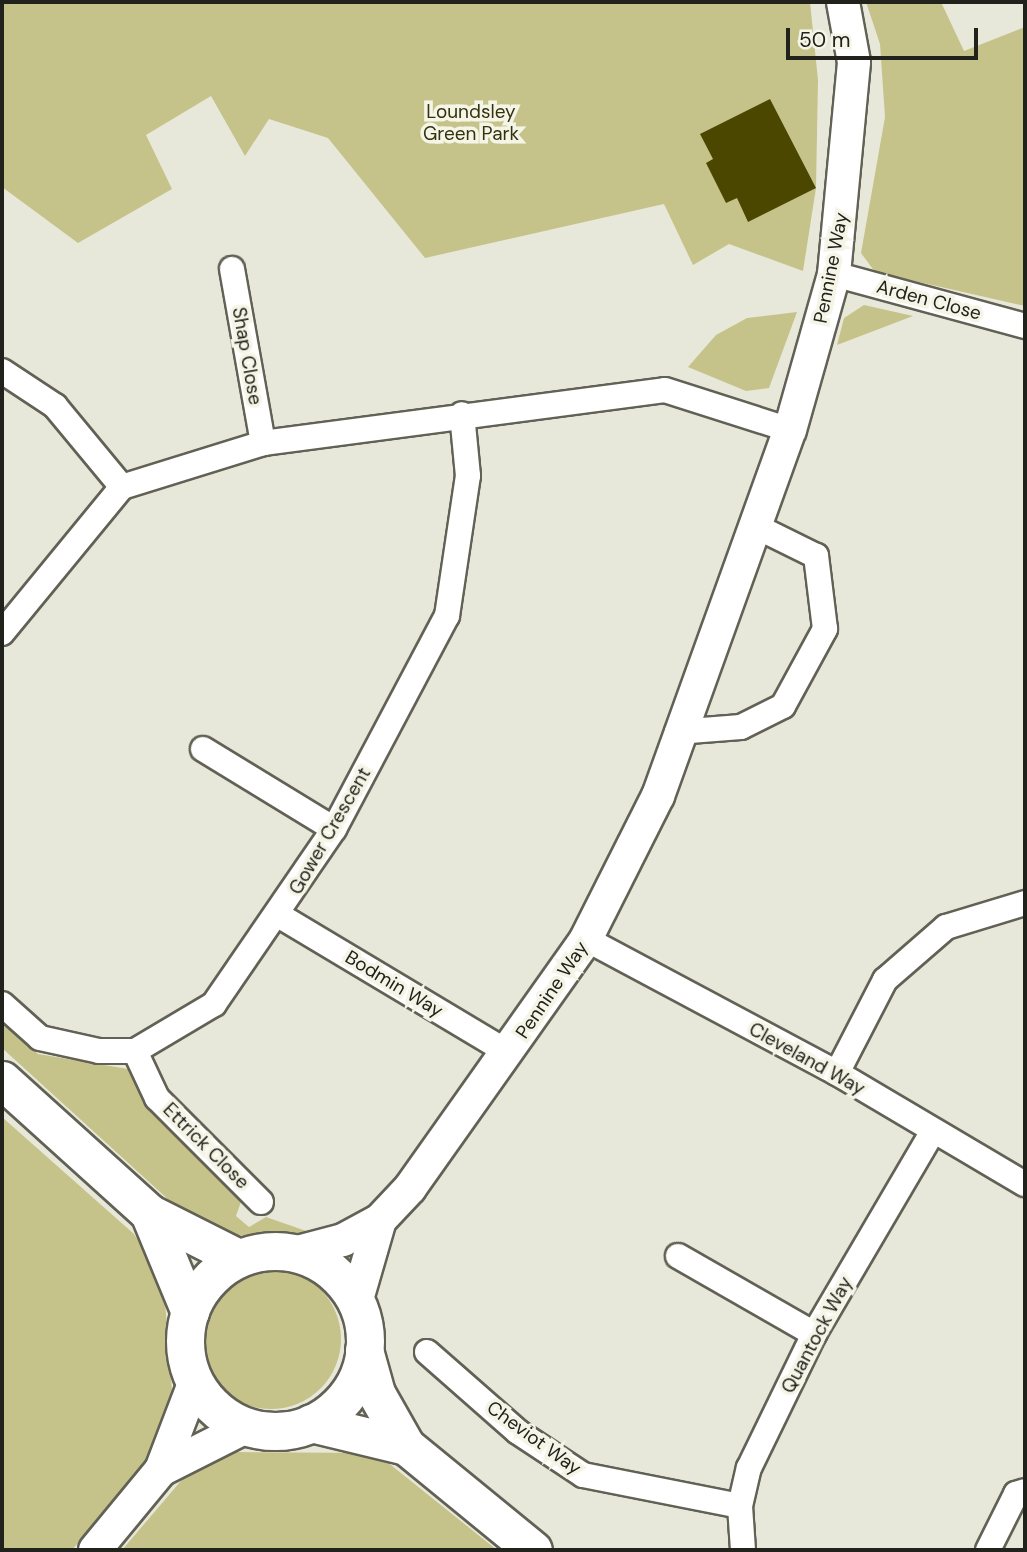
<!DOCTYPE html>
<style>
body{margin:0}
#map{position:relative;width:1027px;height:1552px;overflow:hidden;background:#e8e8da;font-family:"DM Sans",sans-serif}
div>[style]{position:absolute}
.green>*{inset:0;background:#c6c38a}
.round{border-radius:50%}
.building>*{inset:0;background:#4c4700}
.roads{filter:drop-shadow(2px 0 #626155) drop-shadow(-2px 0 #626155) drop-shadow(0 2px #626155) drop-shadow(0 -2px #626155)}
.minor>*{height:24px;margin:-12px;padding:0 12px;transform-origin:12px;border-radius:12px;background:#fff}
.tertiary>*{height:32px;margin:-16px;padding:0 16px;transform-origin:16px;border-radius:16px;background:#fff}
.secondary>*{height:37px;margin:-18.5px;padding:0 18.5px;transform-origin:18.5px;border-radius:18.5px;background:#fff}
.secondary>.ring{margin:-18.5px;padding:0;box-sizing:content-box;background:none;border:37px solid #fff;border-radius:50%}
span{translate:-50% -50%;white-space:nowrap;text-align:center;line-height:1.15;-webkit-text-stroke:7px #f5f5e7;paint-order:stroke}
.park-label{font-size:19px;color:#34310d}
.street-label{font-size:19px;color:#22221d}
.frame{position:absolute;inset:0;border:4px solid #22221d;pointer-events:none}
.scale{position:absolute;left:786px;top:28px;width:192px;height:32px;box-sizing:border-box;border:4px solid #22221d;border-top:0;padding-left:9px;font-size:21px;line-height:24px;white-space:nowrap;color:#22221d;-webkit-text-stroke:5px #f5f5e7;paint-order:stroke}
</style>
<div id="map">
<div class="green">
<i style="clip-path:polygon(2px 2px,810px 2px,818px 80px,816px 188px,803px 271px,729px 244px,693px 265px,664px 204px,425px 258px,328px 138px,269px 119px,245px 156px,211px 96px,146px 135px,172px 189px,78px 243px,2px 187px)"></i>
<i style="clip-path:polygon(866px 2px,941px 2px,964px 51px,1025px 27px,1025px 306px,875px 272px,861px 253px,885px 117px,880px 44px)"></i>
<i style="clip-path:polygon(864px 305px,913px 316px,837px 345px,844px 318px)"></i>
<i style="clip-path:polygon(797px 312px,769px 388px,746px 391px,688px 367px,716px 335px,747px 318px)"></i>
<i style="clip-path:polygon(2px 1024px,38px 1054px,128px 1069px,156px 1111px,243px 1196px,236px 1216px,249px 1227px,266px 1217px,312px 1233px,229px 1236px,182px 1212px,2px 1048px)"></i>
<i style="clip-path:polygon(2px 1117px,134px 1234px,154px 1266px,165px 1302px,173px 1404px,151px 1459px,72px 1550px,2px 1550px)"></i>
<i class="round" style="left:201px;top:1269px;width:140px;height:140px"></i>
<i style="clip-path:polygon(235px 1452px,376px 1453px,497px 1550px,122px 1550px,197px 1462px)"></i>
</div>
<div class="building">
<i style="clip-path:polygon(770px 99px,816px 188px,748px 222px,737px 198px,726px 203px,706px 163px,713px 159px,700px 134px)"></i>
</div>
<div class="roads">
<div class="minor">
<i style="left:232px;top:269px;width:177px;rotate:79.9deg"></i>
<i style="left:834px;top:274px;width:198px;rotate:15.2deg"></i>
<i style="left:2px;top:371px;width:64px;rotate:33.4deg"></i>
<i style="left:55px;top:406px;width:105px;rotate:50.4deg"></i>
<i style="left:2px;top:633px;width:189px;rotate:-50.6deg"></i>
<i style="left:122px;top:487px;width:148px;rotate:-17.3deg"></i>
<i style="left:263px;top:443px;width:405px;rotate:-7.5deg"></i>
<i style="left:665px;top:390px;width:131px;rotate:17.7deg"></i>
<i style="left:677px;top:732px;width:64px;rotate:-4.5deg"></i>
<i style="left:741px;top:727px;width:47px;rotate:-26.6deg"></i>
<i style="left:783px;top:706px;width:88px;rotate:-61.4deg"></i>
<i style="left:825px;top:629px;width:74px;rotate:-97deg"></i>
<i style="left:816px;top:556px;width:70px;rotate:-153.8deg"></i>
<i style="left:203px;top:749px;width:153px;rotate:31.4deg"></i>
<i style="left:280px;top:916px;width:267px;rotate:30.9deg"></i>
<i style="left:586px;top:939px;width:285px;rotate:28.1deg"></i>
<i style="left:837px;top:1073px;width:218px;rotate:30.6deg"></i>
<i style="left:2px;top:1004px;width:51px;rotate:41.8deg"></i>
<i style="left:40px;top:1038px;width:60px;rotate:12.4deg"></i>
<i style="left:99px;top:1051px;width:36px"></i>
<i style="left:135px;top:1051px;width:92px;rotate:-30.7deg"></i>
<i style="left:214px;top:1004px;width:212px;rotate:-55.6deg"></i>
<i style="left:334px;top:829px;width:241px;rotate:-62.1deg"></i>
<i style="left:447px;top:616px;width:142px;rotate:-81.5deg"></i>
<i style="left:468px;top:476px;width:62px;rotate:-95.5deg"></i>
<i style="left:135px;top:1051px;width:52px;rotate:64.9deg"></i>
<i style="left:157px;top:1098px;width:147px;rotate:45deg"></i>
<i style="left:837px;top:1073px;width:105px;rotate:-62.7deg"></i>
<i style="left:885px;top:980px;width:81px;rotate:-41deg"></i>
<i style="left:946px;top:927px;width:83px;rotate:-16.9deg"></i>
<i style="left:678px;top:1256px;width:157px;rotate:29.8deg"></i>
<i style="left:427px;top:1352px;width:121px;rotate:41.3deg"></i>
<i style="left:518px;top:1432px;width:78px;rotate:33.5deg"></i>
<i style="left:583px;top:1475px;width:160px;rotate:11.2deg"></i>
<i style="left:743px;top:1550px;width:44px;rotate:-93.9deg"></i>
<i style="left:740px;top:1506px;width:39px;rotate:-77deg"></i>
<i style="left:749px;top:1468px;width:149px;rotate:-64.1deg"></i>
<i style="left:814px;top:1334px;width:233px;rotate:-59.6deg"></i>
<i style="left:988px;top:1550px;width:63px;rotate:-63.4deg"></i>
<i style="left:1016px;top:1494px;width:9px;rotate:-18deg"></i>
</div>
<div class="tertiary">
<i style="left:294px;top:1253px;width:51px;rotate:-14.9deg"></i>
<i style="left:343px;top:1240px;width:42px;rotate:-28.4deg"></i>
<i style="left:380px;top:1220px;width:44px;rotate:-46.8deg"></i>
<i style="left:410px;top:1188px;width:305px;rotate:-54.7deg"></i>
<i style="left:586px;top:939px;width:160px;rotate:-63.3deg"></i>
<i style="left:658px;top:796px;width:389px;rotate:-70.2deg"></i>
<i style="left:790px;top:430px;width:162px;rotate:-74.2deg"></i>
<i style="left:834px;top:274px;width:213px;rotate:-84.6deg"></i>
<i style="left:854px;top:62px;width:61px;rotate:-100.4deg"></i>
<i style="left:356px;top:1303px;width:86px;rotate:-73.9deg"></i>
<i style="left:161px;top:1470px;width:97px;rotate:-26.8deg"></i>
<i style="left:95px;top:1550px;width:104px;rotate:-50.5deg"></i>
<i style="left:161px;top:1470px;width:95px;rotate:-69.1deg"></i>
</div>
<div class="secondary">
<i style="left:2px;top:1080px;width:198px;rotate:42.1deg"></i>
<i style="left:149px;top:1213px;width:100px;rotate:26.8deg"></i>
<i style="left:149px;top:1213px;width:107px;rotate:67.5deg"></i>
<i class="ring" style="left:185px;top:1251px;width:143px;height:143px"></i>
<i style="left:364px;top:1350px;width:45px;rotate:74.4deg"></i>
<i style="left:376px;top:1393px;width:61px;rotate:60.5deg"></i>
<i style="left:406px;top:1446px;width:164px;rotate:39.3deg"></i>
<i style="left:311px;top:1423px;width:98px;rotate:13.6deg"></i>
</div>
</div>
<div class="park-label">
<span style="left:471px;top:123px">Loundsley<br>Green Park</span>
</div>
<div class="street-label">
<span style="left:831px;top:268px;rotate:-79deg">Pennine Way</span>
<span style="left:929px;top:300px;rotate:15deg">Arden Close</span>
<span style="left:247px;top:356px;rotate:80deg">Shap Close</span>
<span style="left:330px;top:831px;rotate:-60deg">Gower Crescent</span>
<span style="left:394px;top:984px;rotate:31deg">Bodmin Way</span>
<span style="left:552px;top:990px;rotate:-56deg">Pennine Way</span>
<span style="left:807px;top:1059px;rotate:29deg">Cleveland Way</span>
<span style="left:206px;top:1146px;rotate:45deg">Ettrick Close</span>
<span style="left:817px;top:1335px;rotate:-62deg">Quantock Way</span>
<span style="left:534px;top:1438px;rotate:36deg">Cheviot Way</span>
</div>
<div class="frame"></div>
<div class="scale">50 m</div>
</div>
